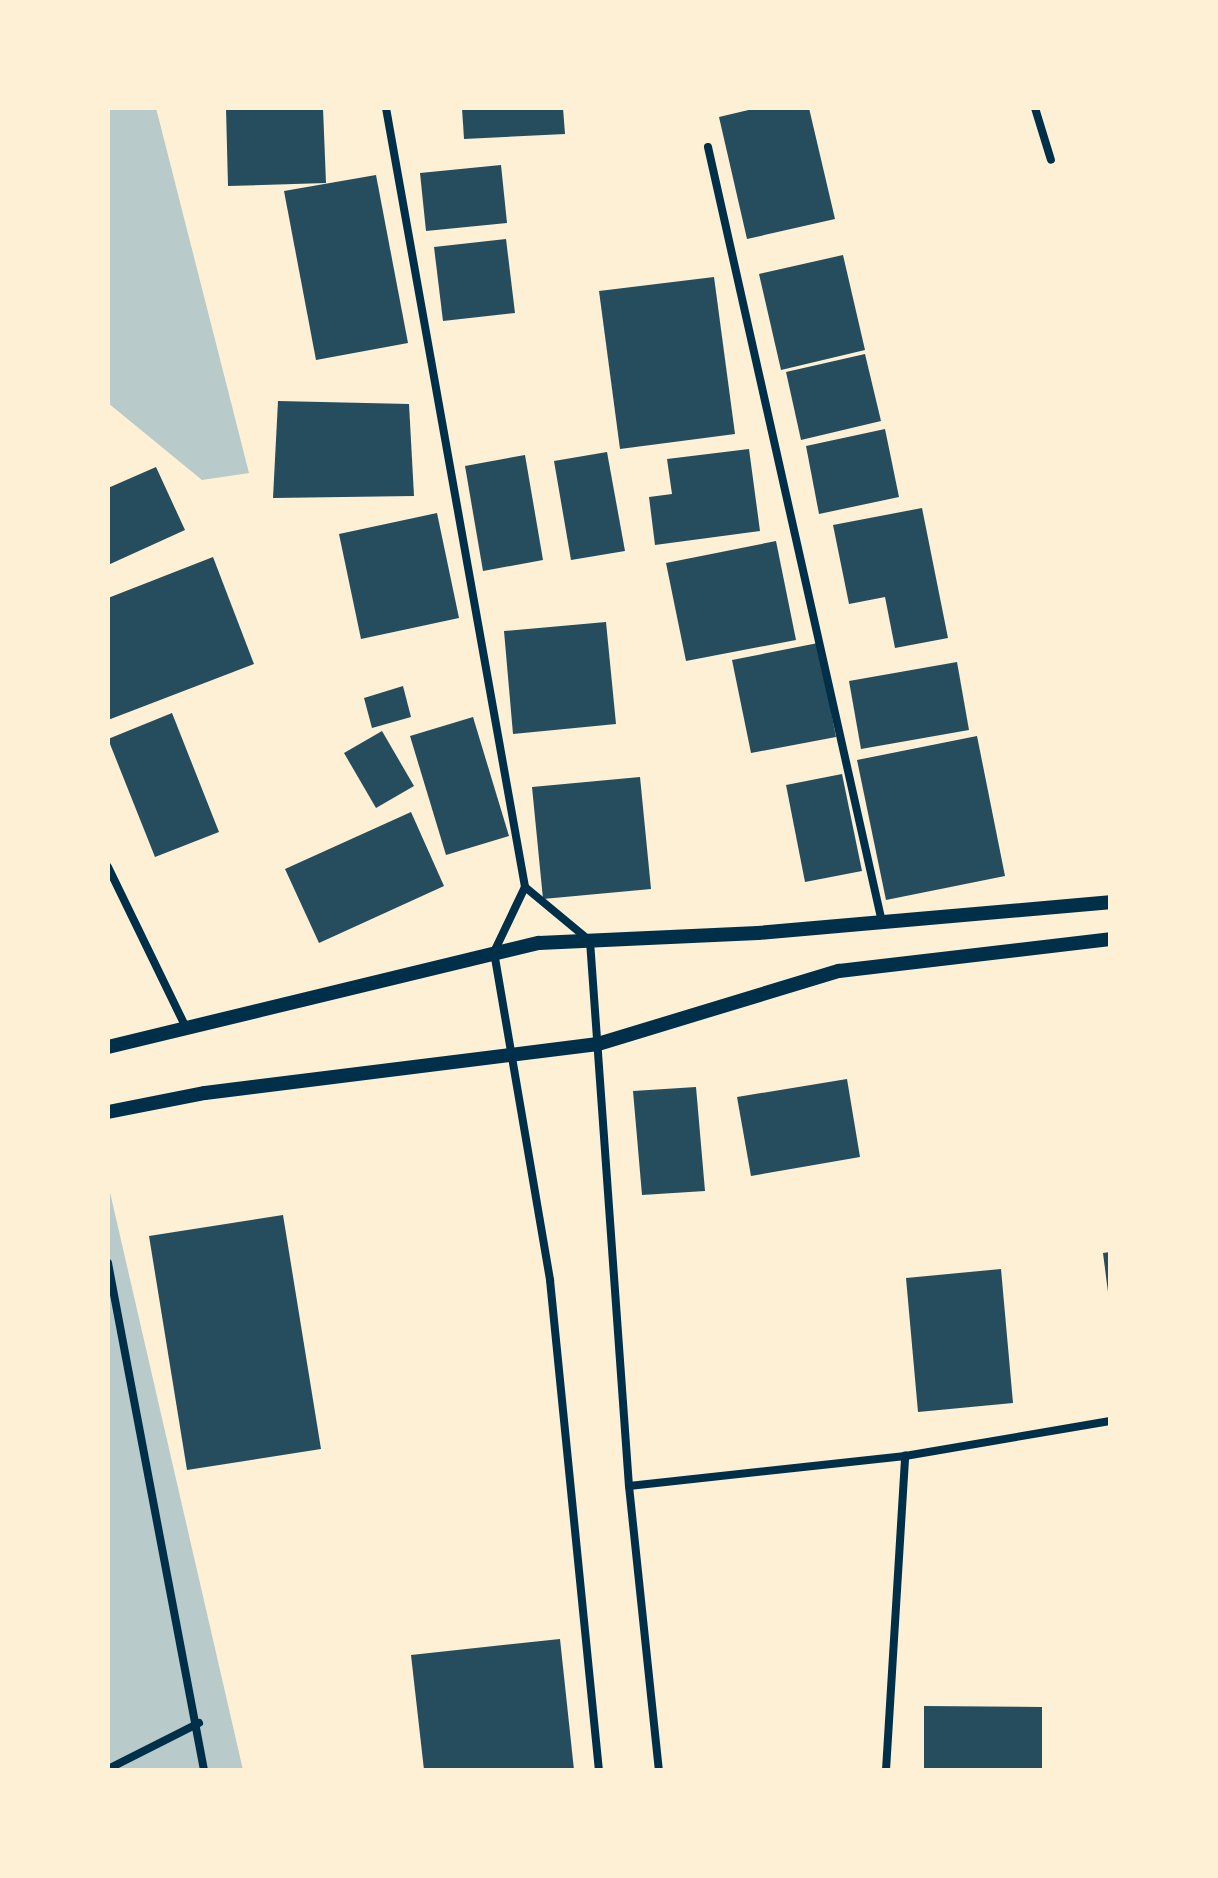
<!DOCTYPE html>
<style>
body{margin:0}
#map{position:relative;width:1218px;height:1878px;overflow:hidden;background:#fdf0d5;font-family:Cabin,sans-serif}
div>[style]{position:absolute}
.green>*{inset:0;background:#b9caca}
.building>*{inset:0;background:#264d5e}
.minor>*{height:8px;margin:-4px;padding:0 4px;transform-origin:4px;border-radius:4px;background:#003049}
.tertiary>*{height:14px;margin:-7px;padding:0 7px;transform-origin:7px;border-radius:7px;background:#003049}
span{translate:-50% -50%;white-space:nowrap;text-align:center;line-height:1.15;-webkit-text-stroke:8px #fdf0d5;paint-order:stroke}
.frame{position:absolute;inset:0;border:110px solid #fdf0d5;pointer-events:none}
</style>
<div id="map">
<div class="green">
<i style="clip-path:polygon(108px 108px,156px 108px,249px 473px,202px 480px,108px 403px)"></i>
<i style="clip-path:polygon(108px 1188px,109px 1188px,243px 1770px,108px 1770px)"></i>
</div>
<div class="building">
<i style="clip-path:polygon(226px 108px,323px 108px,326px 183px,228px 186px)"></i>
<i style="clip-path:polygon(462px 108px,563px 108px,565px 134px,464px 139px)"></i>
<i style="clip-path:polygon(757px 108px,809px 108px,835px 219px,747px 239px,719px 117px)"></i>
<i style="clip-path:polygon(501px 165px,507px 223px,426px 231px,420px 173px)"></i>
<i style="clip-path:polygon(376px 175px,408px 343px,316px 360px,284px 191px)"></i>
<i style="clip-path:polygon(506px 239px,515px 313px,443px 321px,434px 247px)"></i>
<i style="clip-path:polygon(843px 255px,865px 350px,781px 370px,759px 274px)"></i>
<i style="clip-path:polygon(714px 277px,735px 434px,620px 449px,599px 291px)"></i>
<i style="clip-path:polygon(865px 354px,881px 421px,801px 440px,786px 372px)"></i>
<i style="clip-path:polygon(278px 401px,409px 404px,414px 496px,273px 498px)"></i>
<i style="clip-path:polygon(885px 429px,899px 497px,819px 514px,806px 446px)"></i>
<i style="clip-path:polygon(749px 449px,760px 531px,655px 545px,649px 497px,672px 494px,667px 459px)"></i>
<i style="clip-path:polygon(607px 452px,625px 551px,571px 560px,554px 461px)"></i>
<i style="clip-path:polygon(525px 455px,543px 560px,483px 571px,465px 466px)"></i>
<i style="clip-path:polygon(156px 467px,185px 530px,108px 565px,108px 488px)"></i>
<i style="clip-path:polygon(922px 508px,948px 638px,895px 648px,885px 597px,849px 604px,833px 525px)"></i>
<i style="clip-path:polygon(437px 513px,459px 618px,361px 639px,339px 534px)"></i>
<i style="clip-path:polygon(776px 541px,796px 640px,686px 661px,666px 563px)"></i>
<i style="clip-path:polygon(213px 557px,254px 664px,108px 720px,108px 598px)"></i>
<i style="clip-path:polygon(606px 622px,616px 724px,513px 734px,504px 631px)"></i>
<i style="clip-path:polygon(818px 643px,836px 737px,751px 753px,732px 660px)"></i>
<i style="clip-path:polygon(957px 662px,969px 730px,861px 749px,849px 681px)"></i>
<i style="clip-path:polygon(403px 686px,411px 717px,372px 728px,364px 698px)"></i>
<i style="clip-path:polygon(172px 713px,219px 832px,155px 857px,108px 739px)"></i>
<i style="clip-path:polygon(473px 717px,509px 836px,446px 855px,410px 736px)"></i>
<i style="clip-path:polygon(382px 731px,414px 786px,376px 808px,344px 753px)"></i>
<i style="clip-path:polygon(977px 736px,1005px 876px,886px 900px,857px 760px)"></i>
<i style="clip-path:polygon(842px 774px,862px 871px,805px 882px,786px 785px)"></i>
<i style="clip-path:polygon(640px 777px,651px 889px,543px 899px,532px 787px)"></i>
<i style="clip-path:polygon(411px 812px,444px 886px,319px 943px,285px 869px)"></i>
<i style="clip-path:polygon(847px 1079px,860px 1157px,751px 1176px,737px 1097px)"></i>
<i style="clip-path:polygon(696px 1087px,705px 1191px,642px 1195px,633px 1091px)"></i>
<i style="clip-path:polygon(283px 1215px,321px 1449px,187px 1470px,149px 1236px)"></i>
<i style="clip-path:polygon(1110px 1252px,1110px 1292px,1108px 1292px,1103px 1253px)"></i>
<i style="clip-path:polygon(1001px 1269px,1013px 1403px,918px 1412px,906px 1278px)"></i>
<i style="clip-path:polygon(560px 1639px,574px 1770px,424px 1770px,411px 1655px)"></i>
<i style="clip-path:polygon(924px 1706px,1042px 1707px,1042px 1770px,924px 1770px)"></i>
</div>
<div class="minor">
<i style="left:386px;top:108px;width:791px;rotate:79.88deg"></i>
<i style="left:1035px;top:108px;width:54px;rotate:72.9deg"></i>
<i style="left:708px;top:147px;width:794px;rotate:77.35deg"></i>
<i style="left:108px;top:867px;width:181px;rotate:64.1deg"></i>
<i style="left:525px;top:887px;width:85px;rotate:39.7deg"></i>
<i style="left:590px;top:941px;width:546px;rotate:85.91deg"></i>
<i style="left:629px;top:1486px;width:286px;rotate:84deg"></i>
<i style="left:525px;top:887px;width:72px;rotate:115.5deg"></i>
<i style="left:494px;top:952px;width:333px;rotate:80.3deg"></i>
<i style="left:550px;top:1280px;width:492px;rotate:84.3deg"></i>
<i style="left:108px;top:1263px;width:516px;rotate:79.28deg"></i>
<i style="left:629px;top:1486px;width:278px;rotate:-6.2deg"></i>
<i style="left:905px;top:1456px;width:208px;rotate:-9.7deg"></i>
<i style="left:108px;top:1769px;width:102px;rotate:-26.8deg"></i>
<i style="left:886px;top:1770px;width:315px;rotate:-86.5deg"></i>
</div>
<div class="tertiary">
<i style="left:108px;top:1047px;width:443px;rotate:-13.6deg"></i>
<i style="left:539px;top:943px;width:219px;rotate:-2.6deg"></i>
<i style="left:758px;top:933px;width:353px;rotate:-5deg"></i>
<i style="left:108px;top:1112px;width:99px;rotate:-11.1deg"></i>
<i style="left:205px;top:1093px;width:396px;rotate:-7.1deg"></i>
<i style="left:598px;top:1044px;width:252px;rotate:-16.9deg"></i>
<i style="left:839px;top:971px;width:273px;rotate:-6.7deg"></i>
</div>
<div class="frame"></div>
</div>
